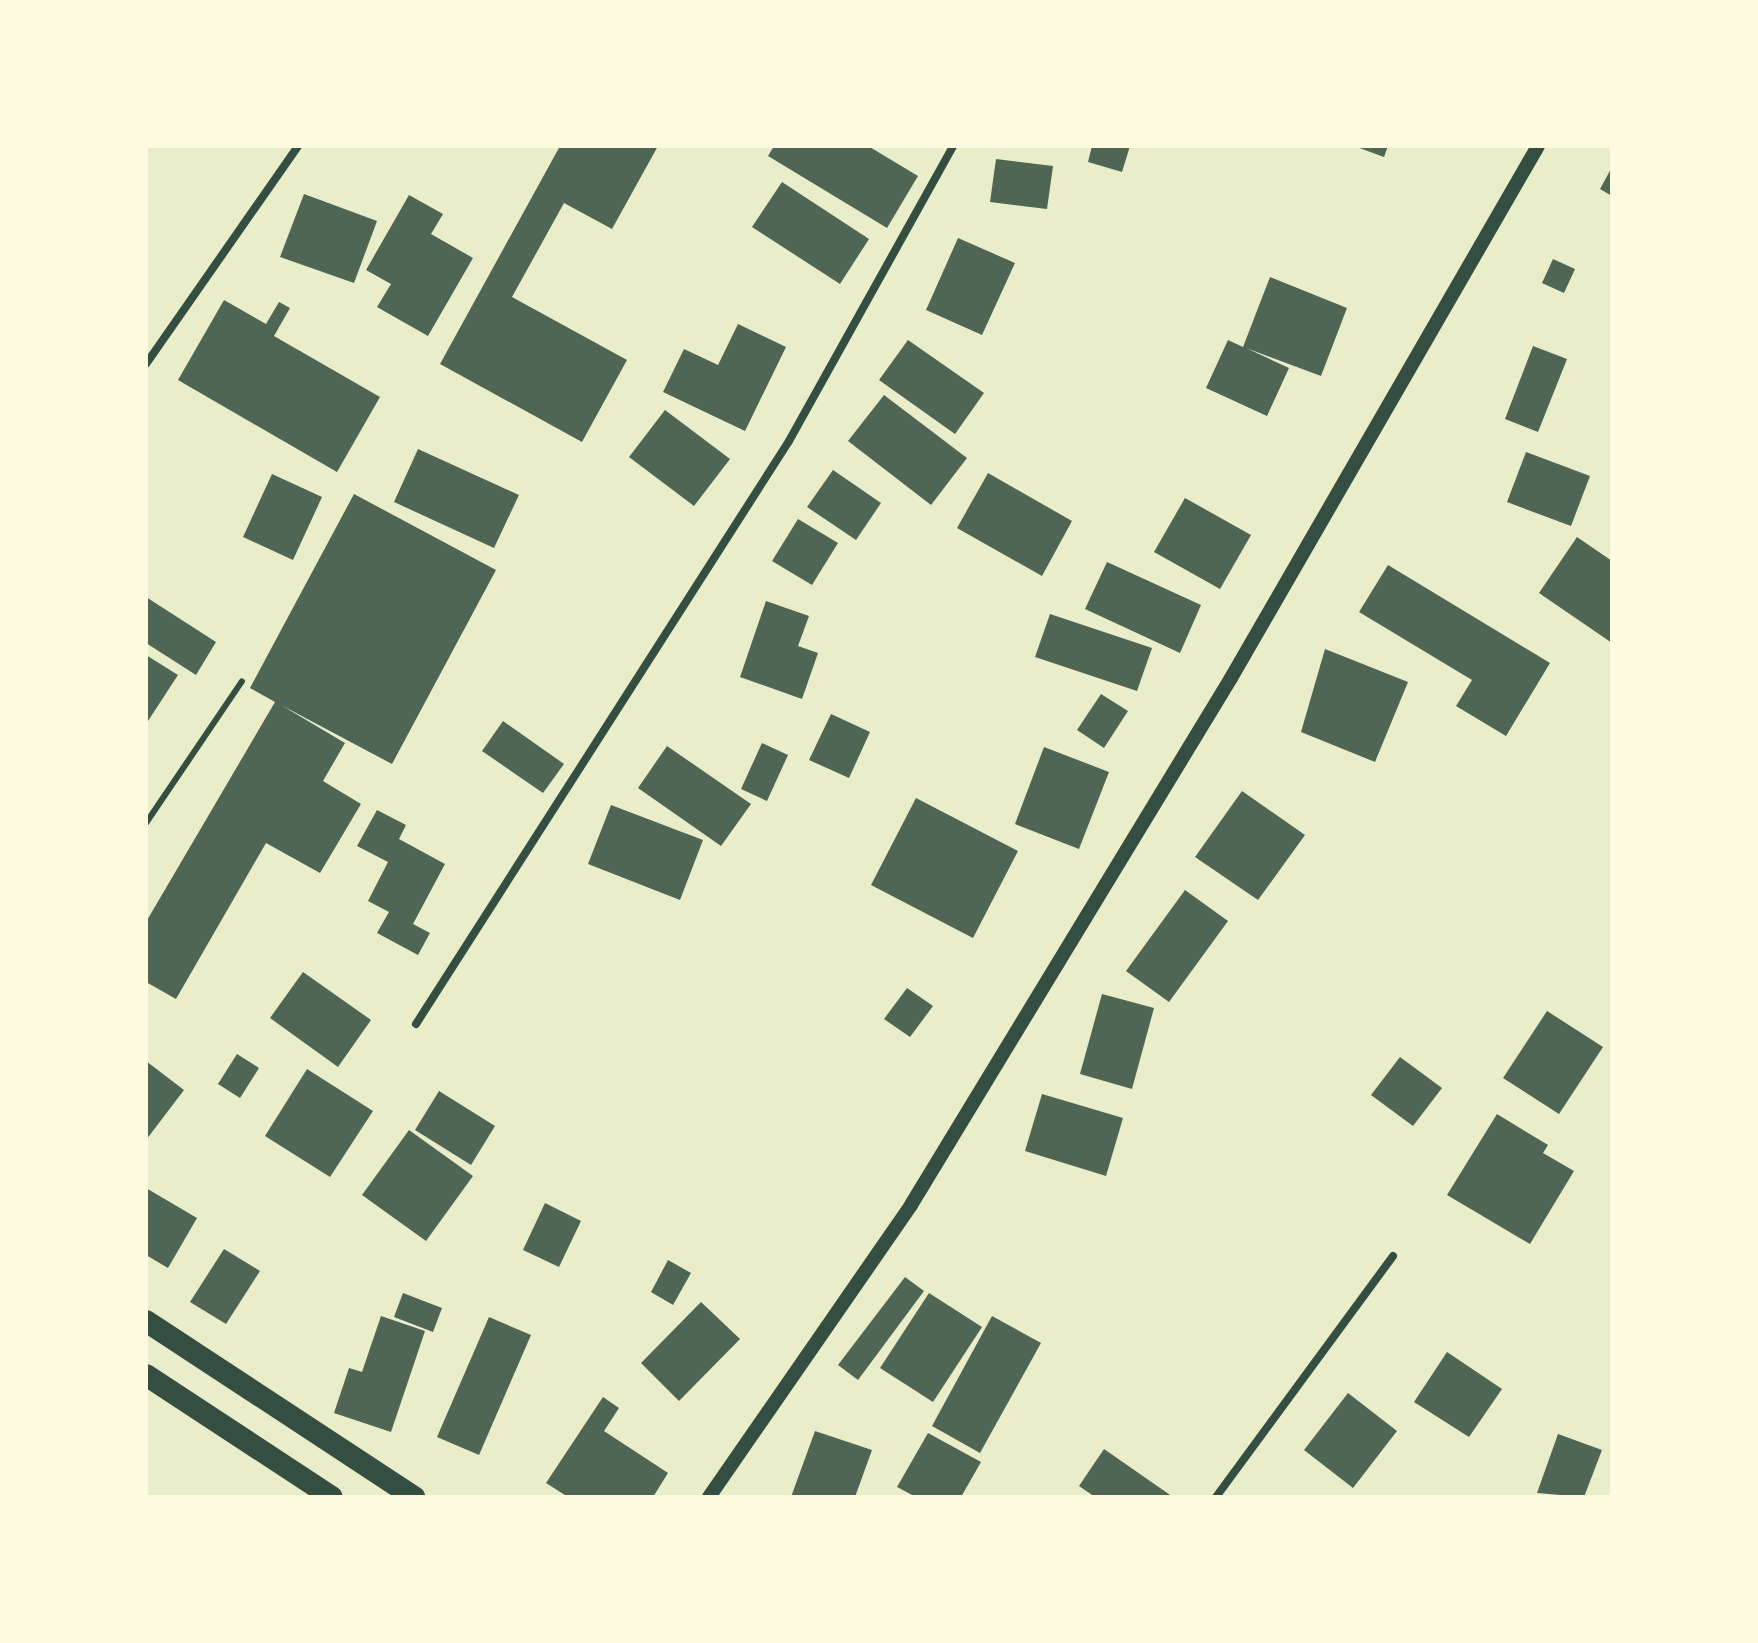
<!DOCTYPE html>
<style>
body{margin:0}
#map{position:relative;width:1758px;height:1643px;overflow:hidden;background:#e9edc9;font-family:"Archivo Narrow",sans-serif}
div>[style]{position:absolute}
.building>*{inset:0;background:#4f6655}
.service>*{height:6px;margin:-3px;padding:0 3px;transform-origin:3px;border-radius:3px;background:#344e41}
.minor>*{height:8px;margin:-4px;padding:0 4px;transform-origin:4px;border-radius:4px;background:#344e41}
.tertiary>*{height:14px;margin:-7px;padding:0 7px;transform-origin:7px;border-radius:7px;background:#344e41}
.trunk>*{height:22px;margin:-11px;padding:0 11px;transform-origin:11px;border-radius:11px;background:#344e41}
span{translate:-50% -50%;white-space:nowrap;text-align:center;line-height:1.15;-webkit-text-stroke:8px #fefae0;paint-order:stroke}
.frame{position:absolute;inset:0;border:148px solid #fefae0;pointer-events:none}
</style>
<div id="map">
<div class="building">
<i style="clip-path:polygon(560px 146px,658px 146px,612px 229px,564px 203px,512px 297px,627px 360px,582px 442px,440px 364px)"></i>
<i style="clip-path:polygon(774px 146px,868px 146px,918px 176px,887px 228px,768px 156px)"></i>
<i style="clip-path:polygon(1092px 146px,1130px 146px,1122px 172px,1088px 162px)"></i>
<i style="clip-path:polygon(1354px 146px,1388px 146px,1384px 157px)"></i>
<i style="clip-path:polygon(996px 159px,1053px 166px,1047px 209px,990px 202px)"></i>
<i style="clip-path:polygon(1612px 167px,1612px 196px,1600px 189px)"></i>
<i style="clip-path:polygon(782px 182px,869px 239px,840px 284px,752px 227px)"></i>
<i style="clip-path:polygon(304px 194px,377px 221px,354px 283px,280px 257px)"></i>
<i style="clip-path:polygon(409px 195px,443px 214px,431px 234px,473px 258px,428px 336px,377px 307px,391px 284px,366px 270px)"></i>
<i style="clip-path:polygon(958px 238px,1015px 263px,982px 335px,926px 310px)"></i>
<i style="clip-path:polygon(1553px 259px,1575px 269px,1564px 293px,1542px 283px)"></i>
<i style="clip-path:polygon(1270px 277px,1347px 308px,1321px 376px,1246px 348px,1289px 368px,1267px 416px,1206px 388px,1228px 340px,1243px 347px)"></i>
<i style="clip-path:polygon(224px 300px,266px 324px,279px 302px,290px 308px,274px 336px,380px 397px,337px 472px,178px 380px)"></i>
<i style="clip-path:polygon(738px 324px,786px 347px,745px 431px,663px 392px,684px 349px,718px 365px)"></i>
<i style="clip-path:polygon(908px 340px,984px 393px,955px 434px,879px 380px)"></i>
<i style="clip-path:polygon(1533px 346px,1567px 359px,1538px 432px,1505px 419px)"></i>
<i style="clip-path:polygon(884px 395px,967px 458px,931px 505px,848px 441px)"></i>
<i style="clip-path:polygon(665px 410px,730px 459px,694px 506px,629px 457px)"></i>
<i style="clip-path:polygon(418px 449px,519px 495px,494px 548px,394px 502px)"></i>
<i style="clip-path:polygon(1526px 452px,1590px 476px,1571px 526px,1507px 502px)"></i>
<i style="clip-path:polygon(833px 470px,881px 503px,856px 540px,807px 507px)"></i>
<i style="clip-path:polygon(988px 473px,1072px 521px,1042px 576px,957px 528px)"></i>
<i style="clip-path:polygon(272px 474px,322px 497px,293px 560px,243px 537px)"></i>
<i style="clip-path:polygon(354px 494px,496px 570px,392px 764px,281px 705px,345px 743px,323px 781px,361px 804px,320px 873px,266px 843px,176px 999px,146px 982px,146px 922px,275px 702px,250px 688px)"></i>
<i style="clip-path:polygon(1185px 498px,1251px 535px,1220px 589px,1154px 552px)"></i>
<i style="clip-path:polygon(798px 519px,838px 543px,812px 585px,772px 561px)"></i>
<i style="clip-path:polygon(1577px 537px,1612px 561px,1612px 643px,1539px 593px)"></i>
<i style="clip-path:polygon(1107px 562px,1201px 605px,1180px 653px,1085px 609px)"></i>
<i style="clip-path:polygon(1388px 565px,1550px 663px,1506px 736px,1456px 706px,1472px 680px,1359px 612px)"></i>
<i style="clip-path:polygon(146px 597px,216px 642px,196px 675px,146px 643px)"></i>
<i style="clip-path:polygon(766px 601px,809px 616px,798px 646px,818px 653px,802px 699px,740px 677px)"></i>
<i style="clip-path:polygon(1050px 614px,1152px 648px,1137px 691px,1035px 657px)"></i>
<i style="clip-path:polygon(1325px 649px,1408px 682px,1375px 762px,1301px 732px)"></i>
<i style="clip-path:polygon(146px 655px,178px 675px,146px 724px)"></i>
<i style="clip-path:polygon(1101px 694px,1128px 711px,1104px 748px,1077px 730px)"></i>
<i style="clip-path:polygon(831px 714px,870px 732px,849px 778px,809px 760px)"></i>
<i style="clip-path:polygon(503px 721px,564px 764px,543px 793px,482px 751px)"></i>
<i style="clip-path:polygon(762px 743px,788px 755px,767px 801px,741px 789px)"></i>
<i style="clip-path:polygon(667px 746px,751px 804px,721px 846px,638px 788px)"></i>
<i style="clip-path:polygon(1044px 747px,1109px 772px,1079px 849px,1015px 824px)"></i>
<i style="clip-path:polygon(1242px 791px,1305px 835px,1258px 900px,1195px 857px)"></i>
<i style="clip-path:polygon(916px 798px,1018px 851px,973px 938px,871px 885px)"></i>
<i style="clip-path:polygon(611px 805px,703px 840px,680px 900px,588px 864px)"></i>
<i style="clip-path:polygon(377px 810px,406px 825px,399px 839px,445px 864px,413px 924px,430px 933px,418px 955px,377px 933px,389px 912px,368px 901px,388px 862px,357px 846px)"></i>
<i style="clip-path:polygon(1185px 890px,1228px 921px,1169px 1002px,1126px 971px)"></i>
<i style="clip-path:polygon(303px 972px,371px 1020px,338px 1067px,270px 1018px)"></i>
<i style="clip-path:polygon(907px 988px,933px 1006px,910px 1037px,884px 1019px)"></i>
<i style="clip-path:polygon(1102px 994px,1154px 1008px,1132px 1089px,1080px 1074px)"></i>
<i style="clip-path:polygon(1547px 1011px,1603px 1047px,1559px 1114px,1503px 1078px)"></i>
<i style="clip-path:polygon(237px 1054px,259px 1068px,240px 1098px,218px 1084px)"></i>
<i style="clip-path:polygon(1400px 1057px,1442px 1088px,1413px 1126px,1371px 1095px)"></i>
<i style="clip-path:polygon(146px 1061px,184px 1090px,146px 1140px)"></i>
<i style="clip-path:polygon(307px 1069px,373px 1111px,330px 1177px,265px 1136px)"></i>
<i style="clip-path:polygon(439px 1091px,495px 1126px,471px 1165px,415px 1130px)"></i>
<i style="clip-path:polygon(1042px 1094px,1123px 1118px,1106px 1176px,1025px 1151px)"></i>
<i style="clip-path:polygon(1497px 1114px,1548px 1145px,1543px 1153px,1574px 1171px,1530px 1244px,1447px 1195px)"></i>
<i style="clip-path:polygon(409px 1130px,473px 1176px,426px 1241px,362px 1195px)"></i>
<i style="clip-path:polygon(146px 1188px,197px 1218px,168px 1268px,146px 1255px)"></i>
<i style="clip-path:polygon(545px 1203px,581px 1221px,559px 1267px,523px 1250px)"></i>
<i style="clip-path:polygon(224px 1249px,260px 1271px,226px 1324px,190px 1302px)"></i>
<i style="clip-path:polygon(668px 1260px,691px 1273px,673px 1305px,651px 1292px)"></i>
<i style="clip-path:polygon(905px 1277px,924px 1291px,858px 1380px,838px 1365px)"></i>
<i style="clip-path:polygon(403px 1293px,442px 1308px,433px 1332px,394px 1317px)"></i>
<i style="clip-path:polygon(929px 1293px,982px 1327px,933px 1402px,880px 1368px)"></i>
<i style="clip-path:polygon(701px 1302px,740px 1339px,679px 1401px,641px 1363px)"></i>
<i style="clip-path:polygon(381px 1316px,425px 1331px,391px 1432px,334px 1413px,349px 1368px,362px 1372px)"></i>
<i style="clip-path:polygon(992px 1316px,1041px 1343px,980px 1453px,932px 1426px)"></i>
<i style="clip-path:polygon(489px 1317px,531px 1335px,479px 1455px,437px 1437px)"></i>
<i style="clip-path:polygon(1447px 1352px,1502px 1389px,1469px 1437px,1414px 1402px)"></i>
<i style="clip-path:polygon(1348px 1393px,1397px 1431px,1353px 1488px,1304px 1450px)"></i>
<i style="clip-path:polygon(603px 1397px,619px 1408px,604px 1431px,668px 1473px,653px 1497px,568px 1497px,546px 1483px)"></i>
<i style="clip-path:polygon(815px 1431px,872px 1450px,855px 1497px,791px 1497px)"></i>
<i style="clip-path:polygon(928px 1433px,981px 1462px,961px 1497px,916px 1497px,897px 1487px)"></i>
<i style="clip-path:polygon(1558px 1434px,1602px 1450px,1584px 1497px,1537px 1493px)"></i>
<i style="clip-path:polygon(1104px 1449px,1173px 1497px,1095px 1497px,1079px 1486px)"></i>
</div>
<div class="service">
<i style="left:146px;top:823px;width:171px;rotate:-55.9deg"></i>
</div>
<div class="minor">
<i style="left:146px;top:364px;width:266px;rotate:-55.1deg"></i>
<i style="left:416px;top:1024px;width:692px;rotate:-57.39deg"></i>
<i style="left:789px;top:441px;width:338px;rotate:-60.9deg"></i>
<i style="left:1216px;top:1497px;width:299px;rotate:-53.7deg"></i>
</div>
<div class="tertiary">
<i style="left:709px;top:1497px;width:355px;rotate:-55.3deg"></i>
<i style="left:911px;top:1205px;width:617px;rotate:-58.73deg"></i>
<i style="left:1231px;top:678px;width:614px;rotate:-60.01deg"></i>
</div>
<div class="trunk">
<i style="left:146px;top:1321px;width:321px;rotate:33.3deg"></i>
<i style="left:146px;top:1375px;width:222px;rotate:33.3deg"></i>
</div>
<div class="frame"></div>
</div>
